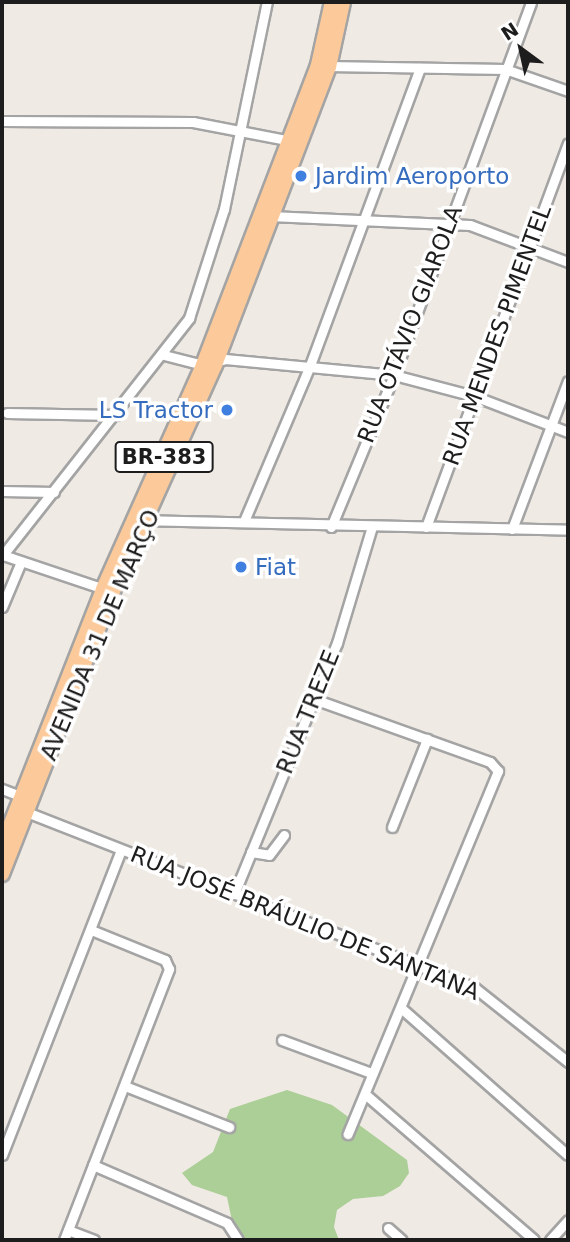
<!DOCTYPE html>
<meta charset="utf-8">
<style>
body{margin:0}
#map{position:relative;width:570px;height:1242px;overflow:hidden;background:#efeae3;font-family:"DejaVu Sans",sans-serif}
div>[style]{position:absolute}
.forest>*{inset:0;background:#acce97}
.roads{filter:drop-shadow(2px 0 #a4a4a4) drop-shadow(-2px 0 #a4a4a4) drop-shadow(0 2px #a4a4a4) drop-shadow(0 -2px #a4a4a4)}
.street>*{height:9px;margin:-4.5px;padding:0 4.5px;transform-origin:4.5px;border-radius:4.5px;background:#fff}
.primary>*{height:14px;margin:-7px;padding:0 7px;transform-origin:7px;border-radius:7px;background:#fcca9a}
.dots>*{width:19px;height:19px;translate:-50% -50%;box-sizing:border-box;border:4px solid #fff;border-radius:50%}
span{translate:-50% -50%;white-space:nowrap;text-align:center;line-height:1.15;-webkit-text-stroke:7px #fff;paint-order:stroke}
.shield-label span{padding:2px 5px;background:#fff;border:2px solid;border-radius:5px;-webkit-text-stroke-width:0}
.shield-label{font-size:21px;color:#1d1d1d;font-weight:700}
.shop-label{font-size:23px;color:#366cbe}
.left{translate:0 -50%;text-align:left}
.right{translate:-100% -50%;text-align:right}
.street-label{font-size:23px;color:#1d1d1d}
.frame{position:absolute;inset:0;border:4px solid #1d1d1d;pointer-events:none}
.north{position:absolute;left:486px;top:14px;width:70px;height:70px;-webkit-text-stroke:5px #fff;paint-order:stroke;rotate:327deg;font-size:19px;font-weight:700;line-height:28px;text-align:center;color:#1d1d1d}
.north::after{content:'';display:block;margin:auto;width:24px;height:32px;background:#1d1d1d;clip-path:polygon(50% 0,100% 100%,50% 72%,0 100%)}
</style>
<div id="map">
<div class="forest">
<i style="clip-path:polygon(287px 1090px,332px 1105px,407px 1160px,409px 1173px,400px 1186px,383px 1196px,353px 1199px,337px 1210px,334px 1227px,339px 1240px,236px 1240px,227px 1197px,192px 1185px,182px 1173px,213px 1152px,230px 1109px)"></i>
</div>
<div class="roads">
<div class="street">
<i style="left:327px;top:66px;width:178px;rotate:1deg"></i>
<i style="left:505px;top:69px;width:67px;rotate:19.2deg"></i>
<i style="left:2px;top:121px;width:191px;rotate:0.3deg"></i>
<i style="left:193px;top:122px;width:101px;rotate:10.9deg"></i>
<i style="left:270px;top:216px;width:200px;rotate:2.6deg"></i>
<i style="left:470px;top:225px;width:105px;rotate:20.7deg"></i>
<i style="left:164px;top:355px;width:40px;rotate:14.4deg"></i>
<i style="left:203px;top:365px;width:23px;rotate:-15deg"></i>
<i style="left:225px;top:359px;width:170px;rotate:5.4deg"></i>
<i style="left:394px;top:375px;width:83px;rotate:14.7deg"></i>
<i style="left:474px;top:396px;width:101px;rotate:21deg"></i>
<i style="left:7px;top:413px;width:109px;rotate:1.1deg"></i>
<i style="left:2px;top:491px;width:52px;rotate:1.1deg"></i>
<i style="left:142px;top:520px;width:426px;rotate:1.3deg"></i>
<i style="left:244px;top:521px;width:166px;rotate:-67deg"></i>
<i style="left:309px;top:368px;width:320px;rotate:-69.7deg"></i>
<i style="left:331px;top:527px;width:165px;rotate:-67.5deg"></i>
<i style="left:394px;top:375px;width:397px;rotate:-69.8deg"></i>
<i style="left:426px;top:527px;width:409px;rotate:-69.7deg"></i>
<i style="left:512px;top:529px;width:158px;rotate:-69.3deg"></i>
<i style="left:3px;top:555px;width:110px;rotate:18.6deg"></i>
<i style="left:2px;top:556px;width:303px;rotate:-51.8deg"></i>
<i style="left:189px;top:318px;width:114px;rotate:-72.2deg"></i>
<i style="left:224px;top:209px;width:211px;rotate:-78.3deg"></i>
<i style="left:2px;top:607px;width:47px;rotate:-67.3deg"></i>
<i style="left:314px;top:699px;width:187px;rotate:19.7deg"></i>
<i style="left:490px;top:762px;width:12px;rotate:48deg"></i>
<i style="left:498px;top:771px;width:393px;rotate:112.5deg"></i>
<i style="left:2px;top:789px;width:26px;rotate:21deg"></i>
<i style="left:24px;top:811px;width:484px;rotate:21.4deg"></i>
<i style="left:475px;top:988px;width:119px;rotate:38.5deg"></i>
<i style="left:392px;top:827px;width:95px;rotate:-68.3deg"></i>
<i style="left:251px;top:852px;width:18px;rotate:9deg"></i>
<i style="left:269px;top:855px;width:25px;rotate:-53deg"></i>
<i style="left:234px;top:894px;width:271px;rotate:-67.7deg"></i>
<i style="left:337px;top:643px;width:122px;rotate:-73.3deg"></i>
<i style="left:401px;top:1008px;width:222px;rotate:41.4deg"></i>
<i style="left:282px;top:1040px;width:95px;rotate:20.3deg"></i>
<i style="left:125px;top:1086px;width:112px;rotate:21.5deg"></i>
<i style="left:365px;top:1094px;width:223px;rotate:40.8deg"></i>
<i style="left:2px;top:1155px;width:327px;rotate:-68.7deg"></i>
<i style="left:93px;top:1165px;width:146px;rotate:23.4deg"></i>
<i style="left:227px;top:1223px;width:20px;rotate:57deg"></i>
<i style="left:388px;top:1228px;width:18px;rotate:41deg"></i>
<i style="left:68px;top:1230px;width:28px;rotate:21deg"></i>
<i style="left:64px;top:1240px;width:291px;rotate:-68.8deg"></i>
<i style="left:169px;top:969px;width:10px;rotate:-114deg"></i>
<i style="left:165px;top:960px;width:80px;rotate:-157.9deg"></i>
<i style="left:550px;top:1240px;width:27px;rotate:-48deg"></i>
</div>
<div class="primary">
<i style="left:2px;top:846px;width:276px;rotate:-68.5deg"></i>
<i style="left:103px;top:589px;width:245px;rotate:-65.9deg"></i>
<i style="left:203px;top:365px;width:321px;rotate:-69deg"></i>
<i style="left:318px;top:65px;width:65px;rotate:-77.5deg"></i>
<i style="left:2px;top:874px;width:304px;rotate:-68.6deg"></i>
<i style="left:113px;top:591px;width:248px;rotate:-65.7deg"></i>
<i style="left:215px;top:365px;width:319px;rotate:-69.1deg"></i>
<i style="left:329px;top:67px;width:66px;rotate:-77.8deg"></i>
</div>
</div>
<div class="dots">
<i style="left:301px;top:176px;background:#3f7fe0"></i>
<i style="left:227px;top:410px;background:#3f7fe0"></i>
<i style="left:241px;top:567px;background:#3f7fe0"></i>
</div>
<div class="shield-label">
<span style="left:164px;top:457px">BR-383</span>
</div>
<div class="shop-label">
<span class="left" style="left:315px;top:176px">Jardim Aeroporto</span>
<span class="right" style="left:213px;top:410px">LS Tractor</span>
<span class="left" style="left:255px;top:567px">Fiat</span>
</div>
<div class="street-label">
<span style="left:410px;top:324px;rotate:-69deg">RUA OTÁVIO GIAROLA</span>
<span style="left:497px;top:335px;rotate:-70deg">RUA MENDES PIMENTEL</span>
<span style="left:100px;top:635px;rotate:-67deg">AVENIDA 31 DE MARÇO</span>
<span style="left:308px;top:712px;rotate:-68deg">RUA TREZE</span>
<span style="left:305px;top:923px;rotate:22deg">RUA JOSÉ BRÁULIO DE SANTANA</span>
</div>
<div class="frame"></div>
<div class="north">N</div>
</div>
